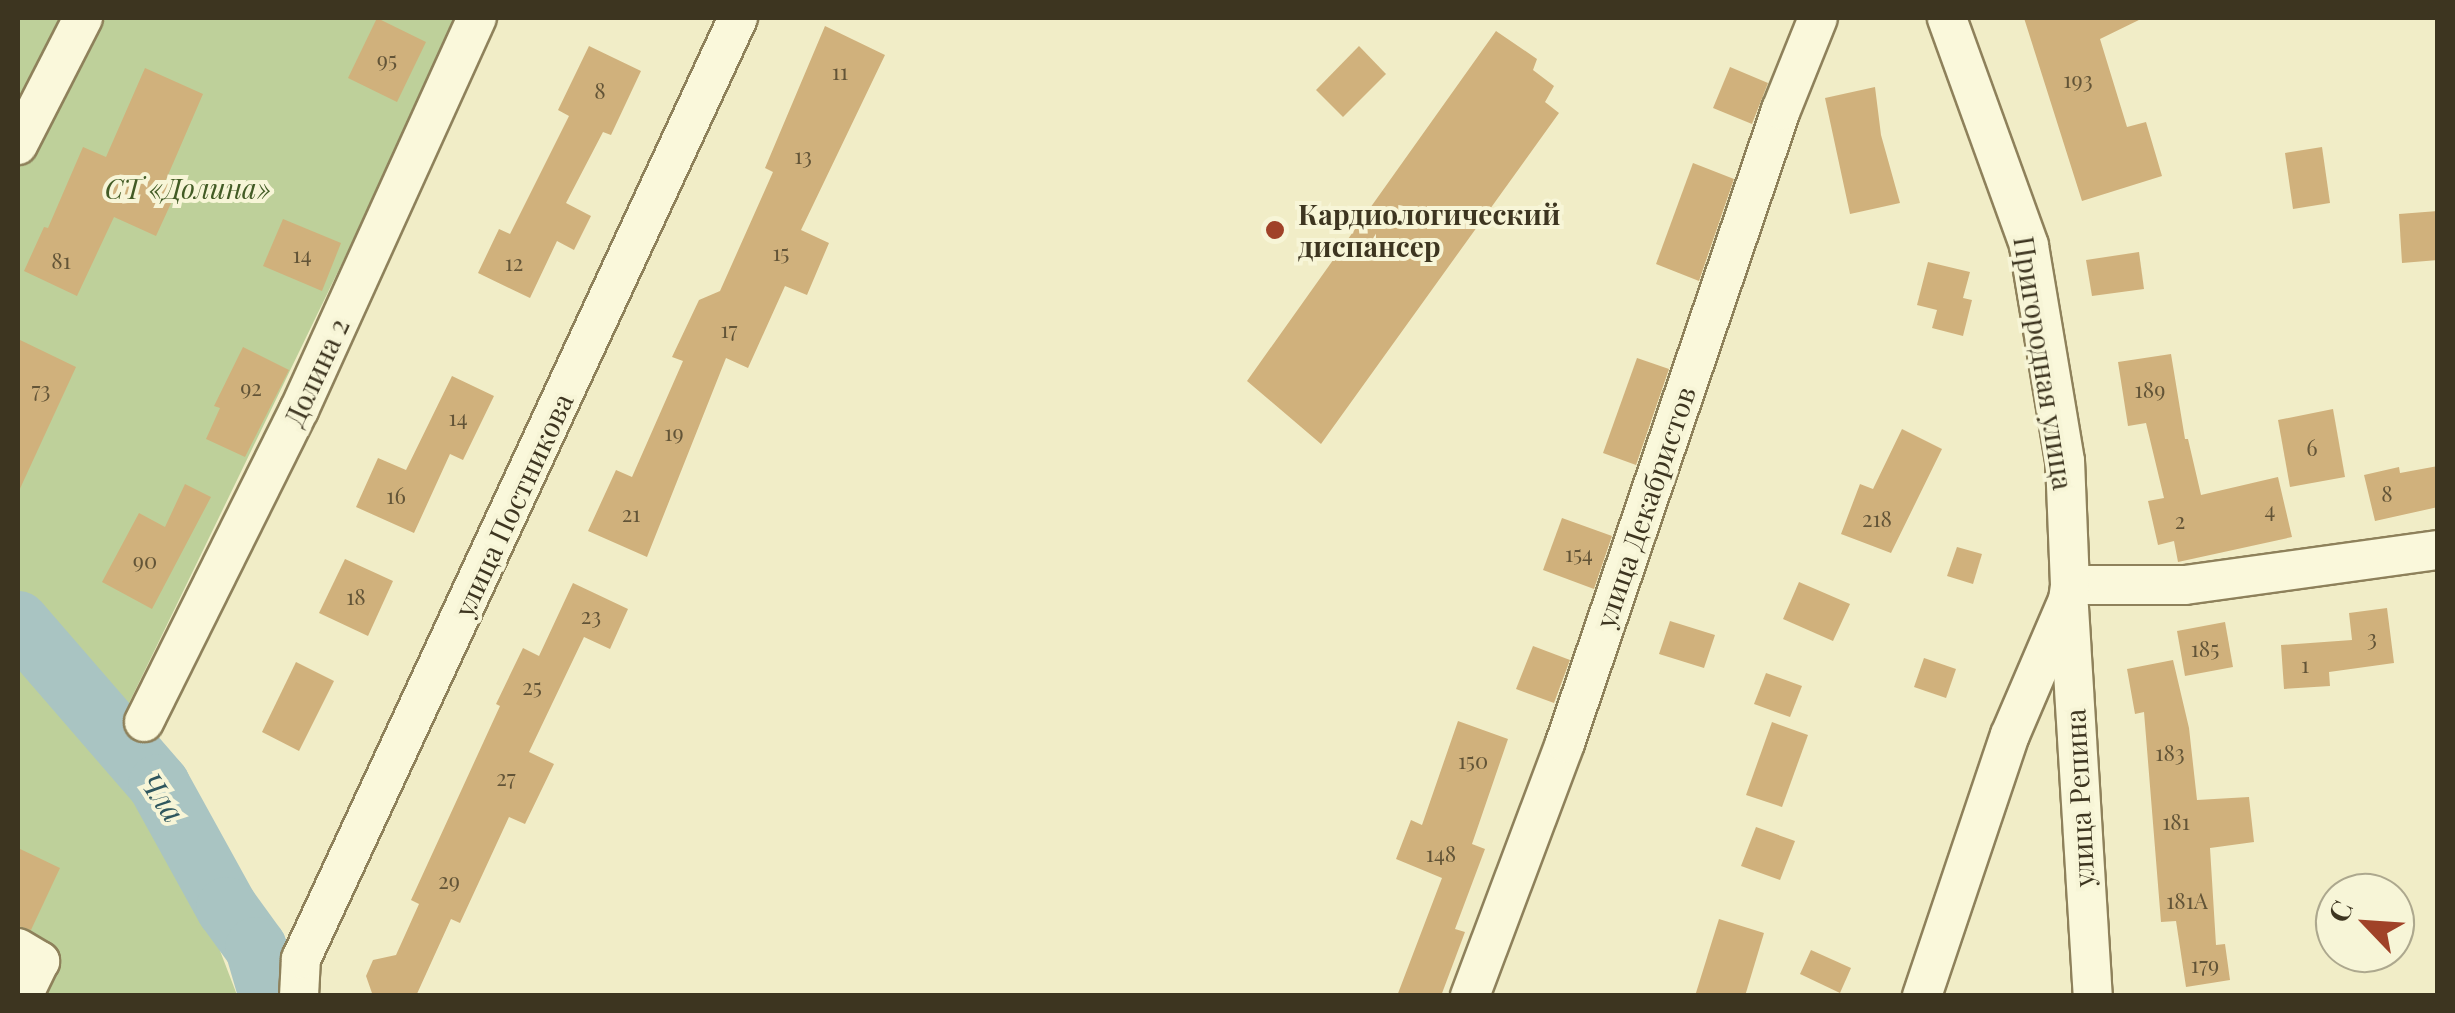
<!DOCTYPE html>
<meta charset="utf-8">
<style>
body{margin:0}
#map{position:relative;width:2455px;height:1013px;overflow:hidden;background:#f1edc7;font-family:"Playfair Display",serif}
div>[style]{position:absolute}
.green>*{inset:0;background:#bed09a}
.river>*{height:62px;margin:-31px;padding:0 31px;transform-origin:31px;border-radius:31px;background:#a9c4c2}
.building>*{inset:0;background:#d0b17c}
.roads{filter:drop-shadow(2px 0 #8e815b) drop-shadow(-2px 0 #8e815b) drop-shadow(0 2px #8e815b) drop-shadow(0 -2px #8e815b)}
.minor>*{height:38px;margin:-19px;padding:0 19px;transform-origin:19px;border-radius:19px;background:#faf8db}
.dots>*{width:28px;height:28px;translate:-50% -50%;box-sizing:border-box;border:5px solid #f7f5d7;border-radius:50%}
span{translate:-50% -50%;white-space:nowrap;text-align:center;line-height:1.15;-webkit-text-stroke:8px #f7f5d7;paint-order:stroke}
.number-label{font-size:22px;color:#625437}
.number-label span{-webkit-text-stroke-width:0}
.park-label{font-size:28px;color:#425b25;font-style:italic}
.poi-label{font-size:28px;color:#3d3520;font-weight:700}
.left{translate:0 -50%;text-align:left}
.street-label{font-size:28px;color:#3d3520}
.water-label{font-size:30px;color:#2e565e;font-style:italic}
.frame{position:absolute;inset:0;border:20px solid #3d3520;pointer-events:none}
.north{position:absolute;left:2315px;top:873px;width:100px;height:100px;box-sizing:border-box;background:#f7f5d7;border:2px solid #ada88e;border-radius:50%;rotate:295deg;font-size:28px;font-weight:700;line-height:40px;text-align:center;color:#3d3520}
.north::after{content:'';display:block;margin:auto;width:35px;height:45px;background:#a04228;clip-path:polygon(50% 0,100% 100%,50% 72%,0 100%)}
</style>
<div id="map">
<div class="green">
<i style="clip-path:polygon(18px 18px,455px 18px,389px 166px,101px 761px,189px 870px,237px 995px,18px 995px)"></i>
</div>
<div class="river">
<i style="left:18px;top:622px;width:216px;rotate:49.1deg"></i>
<i style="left:159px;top:785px;width:141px;rotate:61.1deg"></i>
<i style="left:227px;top:908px;width:49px;rotate:54.1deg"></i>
<i style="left:256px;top:948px;width:50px;rotate:73.7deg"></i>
</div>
<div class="building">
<i style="clip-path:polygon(377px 18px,426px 42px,397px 102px,348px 78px)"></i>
<i style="clip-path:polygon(2024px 18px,2143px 18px,2100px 39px,2127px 127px,2146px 122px,2162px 176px,2082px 201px)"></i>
<i style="clip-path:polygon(825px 26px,885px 55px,801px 230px,829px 243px,807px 295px,785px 286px,748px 368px,726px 358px,647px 557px,588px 531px,616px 470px,632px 477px,683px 361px,672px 357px,699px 300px,720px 291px,773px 172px,765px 168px)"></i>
<i style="clip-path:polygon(1496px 31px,1537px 59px,1533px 70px,1554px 86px,1545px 102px,1559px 113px,1321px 444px,1247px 381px)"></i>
<i style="clip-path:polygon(589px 46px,641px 71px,611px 135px,603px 132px,566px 203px,591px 216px,574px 250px,557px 241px,530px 298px,478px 273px,499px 229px,510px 234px,569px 116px,558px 110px)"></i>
<i style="clip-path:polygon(1359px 46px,1386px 74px,1343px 117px,1316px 90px)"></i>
<i style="clip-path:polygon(1730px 67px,1768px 83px,1752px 124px,1713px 108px)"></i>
<i style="clip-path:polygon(145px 68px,203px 94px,165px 182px,178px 188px,156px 236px,114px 217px,77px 296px,24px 271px,44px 227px,48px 228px,83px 147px,106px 157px)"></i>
<i style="clip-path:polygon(1875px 87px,1881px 135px,1900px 203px,1850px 214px,1825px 98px)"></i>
<i style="clip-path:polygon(2322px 147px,2330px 203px,2293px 209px,2285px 153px)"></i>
<i style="clip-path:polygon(1693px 163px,1734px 179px,1699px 281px,1656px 264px)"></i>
<i style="clip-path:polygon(2438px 211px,2438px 260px,2402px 263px,2399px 214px)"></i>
<i style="clip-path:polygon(283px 219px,341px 243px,322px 291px,263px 266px)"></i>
<i style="clip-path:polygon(2139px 252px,2144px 289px,2092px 296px,2086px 260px)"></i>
<i style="clip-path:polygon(1928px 262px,1970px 272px,1963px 298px,1972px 300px,1963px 336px,1932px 328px,1937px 310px,1917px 305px)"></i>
<i style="clip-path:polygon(18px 339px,76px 367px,18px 493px)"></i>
<i style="clip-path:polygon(243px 347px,289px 370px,245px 457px,206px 439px,220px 408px,214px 406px)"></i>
<i style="clip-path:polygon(2171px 354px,2185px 439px,2188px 439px,2201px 495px,2278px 477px,2292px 537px,2178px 562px,2174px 541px,2158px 545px,2148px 501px,2164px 498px,2146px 423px,2128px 426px,2118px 362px)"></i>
<i style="clip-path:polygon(1637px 358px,1669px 369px,1636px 465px,1603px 453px)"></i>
<i style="clip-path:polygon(452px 376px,494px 396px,463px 460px,450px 454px,414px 533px,356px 507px,378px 458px,406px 470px)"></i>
<i style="clip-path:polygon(2333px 409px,2345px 477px,2290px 487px,2278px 420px)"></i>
<i style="clip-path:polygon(1902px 429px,1942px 449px,1891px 553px,1841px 534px,1860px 484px,1873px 489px)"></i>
<i style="clip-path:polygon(2438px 466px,2438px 507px,2375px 521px,2364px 475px,2399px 467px,2400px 473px)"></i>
<i style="clip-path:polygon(185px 484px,211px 497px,152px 609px,102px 582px,139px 513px,165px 527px)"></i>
<i style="clip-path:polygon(1562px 518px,1612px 536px,1594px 589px,1543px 570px)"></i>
<i style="clip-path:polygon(1957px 547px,1982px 554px,1973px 584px,1947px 576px)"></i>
<i style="clip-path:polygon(345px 559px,393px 581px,368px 636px,319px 613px)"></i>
<i style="clip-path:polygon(1799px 582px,1850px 604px,1833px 641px,1783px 619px)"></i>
<i style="clip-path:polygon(573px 583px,628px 609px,610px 649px,584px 637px,529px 752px,554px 764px,525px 824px,509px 817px,460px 923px,451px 919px,416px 996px,373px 996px,366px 976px,373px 960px,396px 955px,419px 904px,411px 900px,500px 706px,496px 704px,523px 648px,539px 656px)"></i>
<i style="clip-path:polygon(2387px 608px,2394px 663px,2329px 672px,2330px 686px,2284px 689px,2281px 645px,2352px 640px,2349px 613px)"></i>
<i style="clip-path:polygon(1670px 621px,1715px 635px,1704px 668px,1659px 654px)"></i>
<i style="clip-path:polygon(2225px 622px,2233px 667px,2185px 676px,2177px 631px)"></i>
<i style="clip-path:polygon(1533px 646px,1570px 660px,1554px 703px,1516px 689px)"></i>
<i style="clip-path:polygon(1924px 658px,1956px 669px,1946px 698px,1914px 687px)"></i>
<i style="clip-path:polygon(2173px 660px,2189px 728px,2197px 800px,2249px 797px,2254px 842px,2210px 848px,2216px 945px,2225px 944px,2230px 980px,2186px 987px,2176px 921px,2161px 922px,2144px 712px,2135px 714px,2127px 669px)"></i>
<i style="clip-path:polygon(296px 662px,334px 681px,299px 751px,262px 732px)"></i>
<i style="clip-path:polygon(1766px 673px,1802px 686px,1790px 717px,1754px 704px)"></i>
<i style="clip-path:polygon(1458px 721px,1508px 739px,1472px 844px,1485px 849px,1455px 929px,1465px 932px,1441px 996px,1397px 996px,1442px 878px,1396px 859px,1411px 820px,1422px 825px)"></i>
<i style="clip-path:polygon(1772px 722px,1808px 735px,1782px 807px,1746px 795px)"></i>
<i style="clip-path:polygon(1756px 827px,1795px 841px,1780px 880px,1741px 866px)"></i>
<i style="clip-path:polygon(18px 848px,60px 868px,31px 930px,18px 926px)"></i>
<i style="clip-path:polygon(1719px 919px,1764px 933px,1745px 996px,1695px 996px)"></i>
<i style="clip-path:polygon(1811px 950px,1851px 968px,1840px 993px,1800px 974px)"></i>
</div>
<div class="roads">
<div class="minor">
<i style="left:18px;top:145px;width:143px;rotate:-62.9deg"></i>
<i style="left:2070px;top:585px;width:115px"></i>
<i style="left:2185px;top:585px;width:255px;rotate:-7.9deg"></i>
<i style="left:2069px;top:607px;width:390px;rotate:86.5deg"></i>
<i style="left:144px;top:722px;width:348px;rotate:-63.6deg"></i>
<i style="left:299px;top:410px;width:431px;rotate:-65.6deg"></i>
<i style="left:18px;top:948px;width:26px;rotate:31deg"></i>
<i style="left:40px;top:961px;width:39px;rotate:116deg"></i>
<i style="left:299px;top:996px;width:37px;rotate:-87deg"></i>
<i style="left:301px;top:959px;width:1038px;rotate:-65.09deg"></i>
<i style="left:1470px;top:996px;width:270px;rotate:-69.4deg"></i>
<i style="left:1565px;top:743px;width:669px;rotate:-71.16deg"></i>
<i style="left:1781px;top:110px;width:99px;rotate:-68.1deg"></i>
<i style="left:1922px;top:996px;width:275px;rotate:-71.4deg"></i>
<i style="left:2010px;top:735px;width:147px;rotate:-66.8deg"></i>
<i style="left:2068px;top:600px;width:15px;rotate:-82deg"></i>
<i style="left:2070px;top:585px;width:124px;rotate:-92.3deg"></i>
<i style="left:2065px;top:461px;width:219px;rotate:-99.5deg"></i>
<i style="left:2029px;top:245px;width:241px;rotate:-109.9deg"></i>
</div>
</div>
<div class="dots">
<i style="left:1275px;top:230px;background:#a04228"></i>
</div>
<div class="number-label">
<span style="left:387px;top:60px">95</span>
<span style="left:840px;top:72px">11</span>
<span style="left:2078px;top:80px">193</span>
<span style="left:600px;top:91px">8</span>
<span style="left:803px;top:156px">13</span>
<span style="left:781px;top:253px">15</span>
<span style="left:302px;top:255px">14</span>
<span style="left:61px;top:261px">81</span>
<span style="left:514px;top:263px">12</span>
<span style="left:729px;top:330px">17</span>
<span style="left:251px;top:388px">92</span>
<span style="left:41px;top:390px">73</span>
<span style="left:2150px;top:390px">189</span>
<span style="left:458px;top:418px">14</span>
<span style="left:674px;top:433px">19</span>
<span style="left:2312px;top:448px">6</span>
<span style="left:2387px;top:494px">8</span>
<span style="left:396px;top:496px">16</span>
<span style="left:2270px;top:510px">4</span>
<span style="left:631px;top:514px">21</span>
<span style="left:1877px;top:519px">218</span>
<span style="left:2180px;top:521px">2</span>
<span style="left:1579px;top:554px">154</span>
<span style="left:145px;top:561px">90</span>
<span style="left:356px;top:597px">18</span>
<span style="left:591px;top:616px">23</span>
<span style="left:2372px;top:638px">3</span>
<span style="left:2205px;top:649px">185</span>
<span style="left:2305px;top:665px">1</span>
<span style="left:532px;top:687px">25</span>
<span style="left:2170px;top:753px">183</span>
<span style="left:1473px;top:761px">150</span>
<span style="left:506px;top:778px">27</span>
<span style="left:2176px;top:822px">181</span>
<span style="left:1441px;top:854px">148</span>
<span style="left:449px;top:881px">29</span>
<span style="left:2187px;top:901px">181А</span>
<span style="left:2205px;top:965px">179</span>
</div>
<div class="park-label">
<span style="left:188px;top:188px">СТ «Долина»</span>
</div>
<div class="poi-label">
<span class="left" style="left:1298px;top:230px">Кардиологический<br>диспансер</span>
</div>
<div class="street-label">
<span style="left:2044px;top:363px;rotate:81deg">Пригородная улица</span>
<span style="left:316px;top:372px;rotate:-65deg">Долина 2</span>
<span style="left:513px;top:505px;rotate:-65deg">улица Постникова</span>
<span style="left:1645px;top:507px;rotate:-71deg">улица Декабристов</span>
<span style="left:2079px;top:798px;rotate:-93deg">улица Репина</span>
</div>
<div class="water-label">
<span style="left:163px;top:797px;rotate:56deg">Чла</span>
</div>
<div class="frame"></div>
<div class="north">С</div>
</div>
